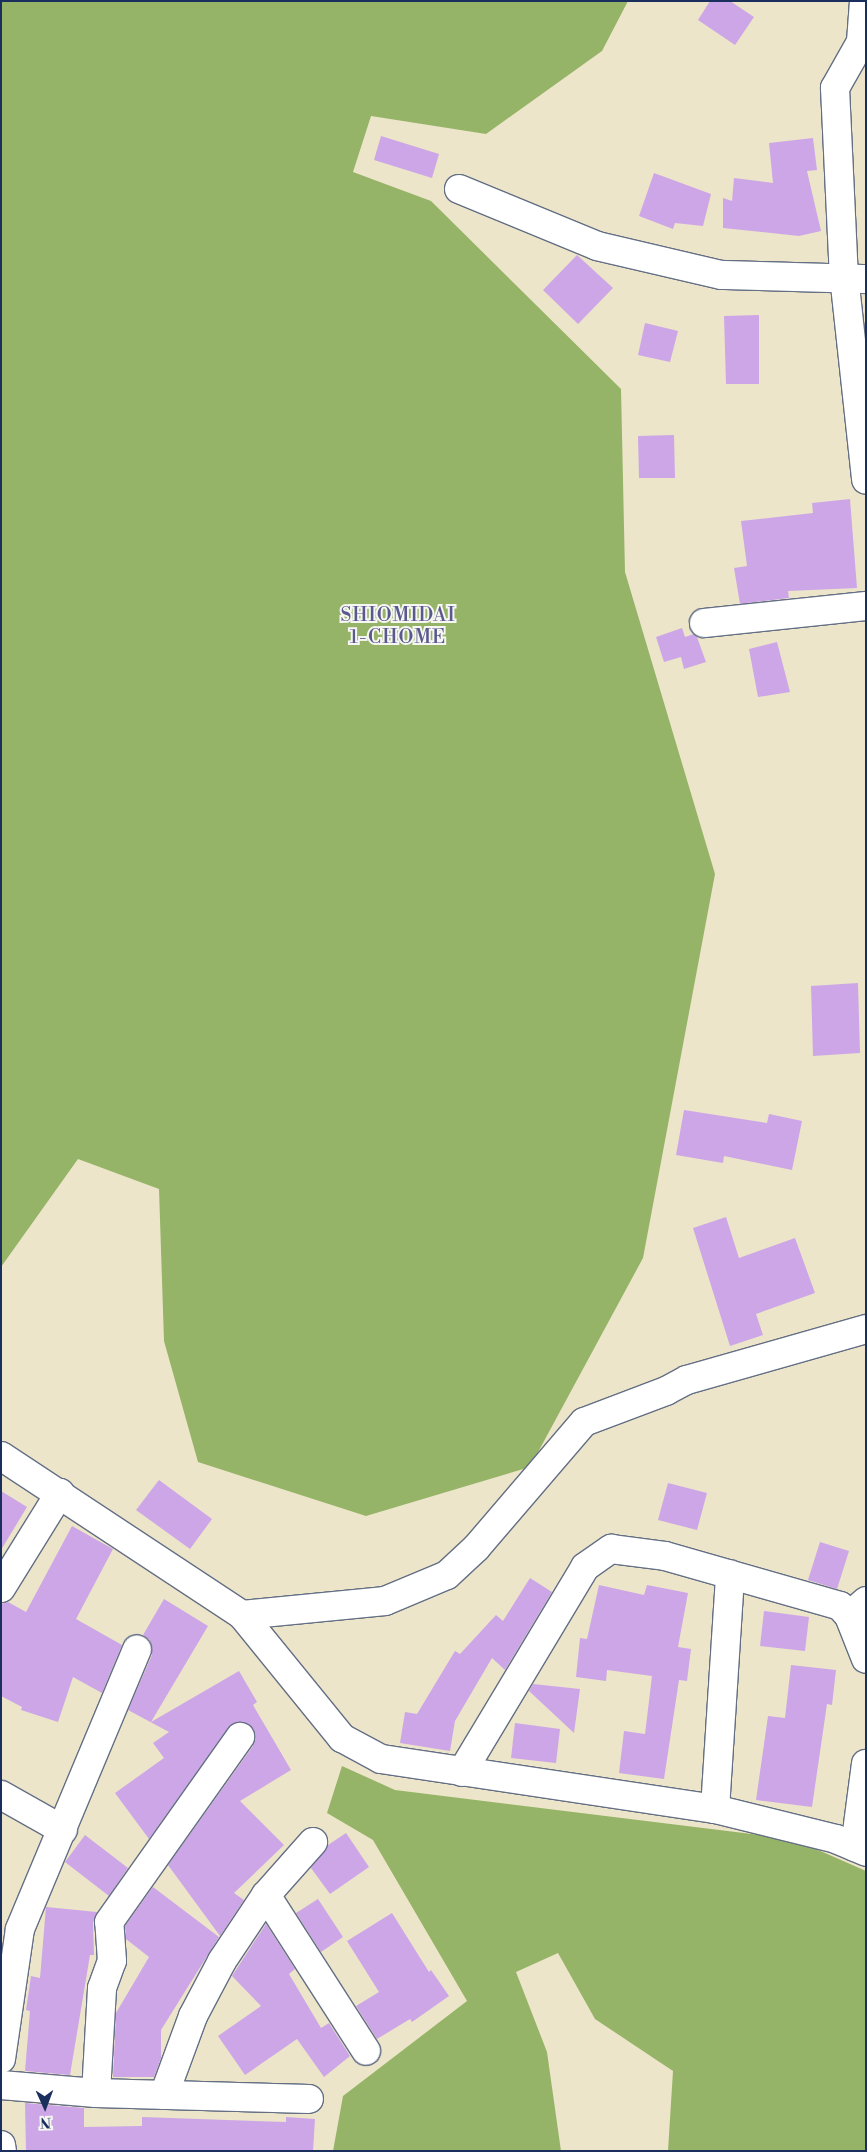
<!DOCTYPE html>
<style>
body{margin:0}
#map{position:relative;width:867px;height:2152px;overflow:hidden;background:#ece5ca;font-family:"Libre Bodoni",serif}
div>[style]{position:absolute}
.forest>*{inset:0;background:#96b467}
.building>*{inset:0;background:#cda6e7}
.roads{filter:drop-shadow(1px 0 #646f84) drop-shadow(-1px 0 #646f84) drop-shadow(0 1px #646f84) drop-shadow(0 -1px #646f84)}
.minor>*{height:28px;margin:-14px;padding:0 14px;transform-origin:14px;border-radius:14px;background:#fff}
span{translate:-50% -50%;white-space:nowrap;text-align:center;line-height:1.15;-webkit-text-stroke:4px #f6f6f2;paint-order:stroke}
.neighbourhood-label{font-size:19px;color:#59598e;letter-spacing:1px}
.frame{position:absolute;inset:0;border:2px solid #1b2f5e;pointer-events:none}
.north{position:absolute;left:20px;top:2082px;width:50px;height:50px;-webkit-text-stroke:4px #f6f6f2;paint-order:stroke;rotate:178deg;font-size:14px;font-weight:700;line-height:20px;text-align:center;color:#1b2f5e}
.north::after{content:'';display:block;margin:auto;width:18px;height:22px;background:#1b2f5e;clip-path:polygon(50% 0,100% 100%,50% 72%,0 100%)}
</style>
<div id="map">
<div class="forest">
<i style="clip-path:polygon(1px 1px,628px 1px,602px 51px,486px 134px,371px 116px,353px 172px,431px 201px,621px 389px,625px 572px,715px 874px,643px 1258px,530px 1467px,366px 1516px,198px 1462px,164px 1341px,159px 1189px,78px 1159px,1px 1267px)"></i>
<i style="clip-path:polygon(342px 1766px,395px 1790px,793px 1839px,866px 1871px,866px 2151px,668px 2151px,673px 2071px,595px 2019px,558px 1953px,516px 1972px,547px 2052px,561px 2151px,333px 2151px,343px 2096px,467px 2001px,373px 1840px,327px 1813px)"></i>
</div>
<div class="building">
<i style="clip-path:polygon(710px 1px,730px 1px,754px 17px,735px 45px,698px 20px)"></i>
<i style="clip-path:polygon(381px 136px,439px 154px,432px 178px,374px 160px)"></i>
<i style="clip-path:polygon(813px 138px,817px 170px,807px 171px,821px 231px,799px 236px,723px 228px,723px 198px,732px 201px,734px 178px,773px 183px,769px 143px)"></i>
<i style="clip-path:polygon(654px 173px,711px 194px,703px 226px,675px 223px,673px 229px,639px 216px)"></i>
<i style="clip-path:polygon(577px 255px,613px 288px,578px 324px,543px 290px)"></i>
<i style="clip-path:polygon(759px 315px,759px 384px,726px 384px,724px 316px)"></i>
<i style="clip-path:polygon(645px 323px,678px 331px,670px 362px,638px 355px)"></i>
<i style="clip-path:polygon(674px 435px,675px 478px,639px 478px,638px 436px)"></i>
<i style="clip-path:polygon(850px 499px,857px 588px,788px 591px,789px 598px,740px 604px,734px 568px,747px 566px,741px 521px,813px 513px,812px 503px)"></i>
<i style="clip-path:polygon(682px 628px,685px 637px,694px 634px,697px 637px,706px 662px,684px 669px,681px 657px,664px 662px,656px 637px)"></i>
<i style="clip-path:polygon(777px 642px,790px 692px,758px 697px,749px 649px)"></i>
<i style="clip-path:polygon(858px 983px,860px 1053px,813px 1056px,811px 986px)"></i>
<i style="clip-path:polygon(684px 1110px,767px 1123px,769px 1114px,802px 1121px,792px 1170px,724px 1156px,723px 1163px,676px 1155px)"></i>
<i style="clip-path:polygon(726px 1217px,739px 1258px,795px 1238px,815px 1293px,756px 1314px,763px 1335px,730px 1346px,693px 1228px)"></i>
<i style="clip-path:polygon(159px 1480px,212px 1519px,190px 1549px,136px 1510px)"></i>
<i style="clip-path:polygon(668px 1483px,707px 1493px,697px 1530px,658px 1520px)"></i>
<i style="clip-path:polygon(1px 1491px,27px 1507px,1px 1550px)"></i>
<i style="clip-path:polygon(72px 1526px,113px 1549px,76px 1619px,122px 1645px,102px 1693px,73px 1677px,58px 1722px,21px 1710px,22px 1707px,1px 1696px,1px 1604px,8px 1602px,26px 1612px)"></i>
<i style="clip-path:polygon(820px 1542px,849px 1551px,837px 1589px,808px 1580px)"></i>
<i style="clip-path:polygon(530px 1578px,552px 1592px,505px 1670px,492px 1658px,455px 1721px,450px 1751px,400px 1743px,405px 1712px,417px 1714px,455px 1651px,460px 1654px,496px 1615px,503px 1621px)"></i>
<i style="clip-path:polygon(599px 1585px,644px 1595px,647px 1585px,688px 1593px,678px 1647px,691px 1649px,687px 1681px,679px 1680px,664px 1779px,619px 1773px,624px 1731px,645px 1734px,652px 1676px,607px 1670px,606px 1681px,576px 1677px,580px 1638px,587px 1639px)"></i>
<i style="clip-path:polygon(164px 1599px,208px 1626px,151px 1722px,239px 1671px,257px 1702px,253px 1705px,291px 1770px,240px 1801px,284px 1845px,234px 1893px,244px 1900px,220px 1936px,168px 1865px,253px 1746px,254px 1730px,242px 1722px,228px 1728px,149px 1839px,115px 1793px,164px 1758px,153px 1743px,169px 1732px,128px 1710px,152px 1655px,150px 1640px,143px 1635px)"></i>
<i style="clip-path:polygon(764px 1611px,809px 1617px,805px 1651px,760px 1646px)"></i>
<i style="clip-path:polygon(791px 1665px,836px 1670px,832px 1705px,827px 1704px,812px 1807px,756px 1800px,768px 1716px,785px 1718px)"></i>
<i style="clip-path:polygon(533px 1684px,580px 1689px,574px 1733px,529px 1691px)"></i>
<i style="clip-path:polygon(515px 1723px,560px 1729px,556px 1763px,511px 1758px)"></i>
<i style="clip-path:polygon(346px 1833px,369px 1867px,330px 1894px,311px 1868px,328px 1845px)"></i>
<i style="clip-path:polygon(85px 1835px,128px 1868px,109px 1896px,65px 1862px)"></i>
<i style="clip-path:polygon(153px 1887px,219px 1937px,161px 2030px,161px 2058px,154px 2077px,113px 2077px,116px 2013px,149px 1957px,126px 1939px,125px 1926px)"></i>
<i style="clip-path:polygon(318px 1899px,343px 1937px,321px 1952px,296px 1913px)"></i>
<i style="clip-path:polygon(46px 1907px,97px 1912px,93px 1923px,94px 1955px,90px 1955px,70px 2075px,25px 2071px,30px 2011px,26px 2010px,31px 1976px,40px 1978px)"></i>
<i style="clip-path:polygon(392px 1913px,429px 1972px,431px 1970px,449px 1996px,412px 2022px,410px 2019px,377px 2039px,356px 2006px,379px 1992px,347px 1941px)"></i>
<i style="clip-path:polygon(266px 1924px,295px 1969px,289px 1974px,321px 2028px,329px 2023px,350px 2056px,324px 2077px,297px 2039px,245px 2075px,218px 2036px,261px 2006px,232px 1976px)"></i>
<i style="clip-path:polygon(25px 2103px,84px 2108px,84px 2127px,142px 2126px,142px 2117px,286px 2122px,286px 2117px,315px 2119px,313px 2151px,26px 2151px)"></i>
</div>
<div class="roads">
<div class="minor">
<i style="left:864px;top:1px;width:41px;rotate:94.2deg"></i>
<i style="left:861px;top:42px;width:53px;rotate:119.5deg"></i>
<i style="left:835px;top:88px;width:188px;rotate:87.3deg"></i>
<i style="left:844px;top:276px;width:205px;rotate:83.8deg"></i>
<i style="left:459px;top:189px;width:149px;rotate:22.4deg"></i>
<i style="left:597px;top:246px;width:128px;rotate:13.1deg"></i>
<i style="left:722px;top:275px;width:144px;rotate:1.6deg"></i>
<i style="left:704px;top:623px;width:163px;rotate:-6deg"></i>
<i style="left:1px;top:1456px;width:289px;rotate:33.4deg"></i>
<i style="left:242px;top:1615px;width:159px;rotate:50.9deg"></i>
<i style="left:342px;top:1738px;width:44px;rotate:28.3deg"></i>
<i style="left:381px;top:1759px;width:338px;rotate:8.5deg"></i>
<i style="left:715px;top:1809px;width:125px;rotate:13.9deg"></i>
<i style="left:836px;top:1839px;width:33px;rotate:23deg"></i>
<i style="left:1px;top:1588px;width:112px;rotate:-58.2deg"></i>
<i style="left:242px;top:1615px;width:144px;rotate:-5.6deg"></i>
<i style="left:385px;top:1601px;width:67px;rotate:-22.8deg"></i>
<i style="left:447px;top:1575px;width:40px;rotate:-43deg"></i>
<i style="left:476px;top:1548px;width:166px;rotate:-49.4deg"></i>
<i style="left:584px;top:1422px;width:88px;rotate:-20.7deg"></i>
<i style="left:666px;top:1391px;width:24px;rotate:-28deg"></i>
<i style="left:687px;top:1380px;width:186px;rotate:-15.9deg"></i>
<i style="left:849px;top:1616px;width:23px;rotate:-41deg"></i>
<i style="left:462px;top:1772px;width:239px;rotate:-59deg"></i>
<i style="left:585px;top:1567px;width:32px;rotate:-35deg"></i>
<i style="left:611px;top:1549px;width:54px;rotate:7.4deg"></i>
<i style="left:665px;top:1556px;width:182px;rotate:15.9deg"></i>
<i style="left:840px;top:1606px;width:13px;rotate:48deg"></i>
<i style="left:849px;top:1616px;width:46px;rotate:68.4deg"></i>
<i style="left:1px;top:1795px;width:71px;rotate:29.4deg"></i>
<i style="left:715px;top:1809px;width:235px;rotate:-86.3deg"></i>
<i style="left:855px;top:1847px;width:84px;rotate:-82.5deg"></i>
<i style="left:266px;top:1895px;width:185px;rotate:57.3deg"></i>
<i style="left:1px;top:2059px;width:131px;rotate:-81.7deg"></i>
<i style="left:20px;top:1929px;width:303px;rotate:-67.3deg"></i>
<i style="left:1px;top:2085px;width:95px;rotate:4.8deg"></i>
<i style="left:96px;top:2093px;width:213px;rotate:1.6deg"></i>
<i style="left:96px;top:2093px;width:105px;rotate:-86.7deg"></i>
<i style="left:102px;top:1988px;width:29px;rotate:-70deg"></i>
<i style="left:112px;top:1961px;width:39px;rotate:-94deg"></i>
<i style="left:109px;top:1922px;width:227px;rotate:-54.7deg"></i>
<i style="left:164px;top:2095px;width:84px;rotate:-69.8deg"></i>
<i style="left:193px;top:2016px;width:62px;rotate:-62.2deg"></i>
<i style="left:222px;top:1961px;width:79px;rotate:-56.3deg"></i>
<i style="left:266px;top:1895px;width:71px;rotate:-48.4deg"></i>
<i style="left:1px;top:2145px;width:6px;rotate:81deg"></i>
</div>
</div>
<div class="neighbourhood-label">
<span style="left:398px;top:627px">SHIOMIDAI<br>1-CHOME</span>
</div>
<div class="frame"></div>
<div class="north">N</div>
</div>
